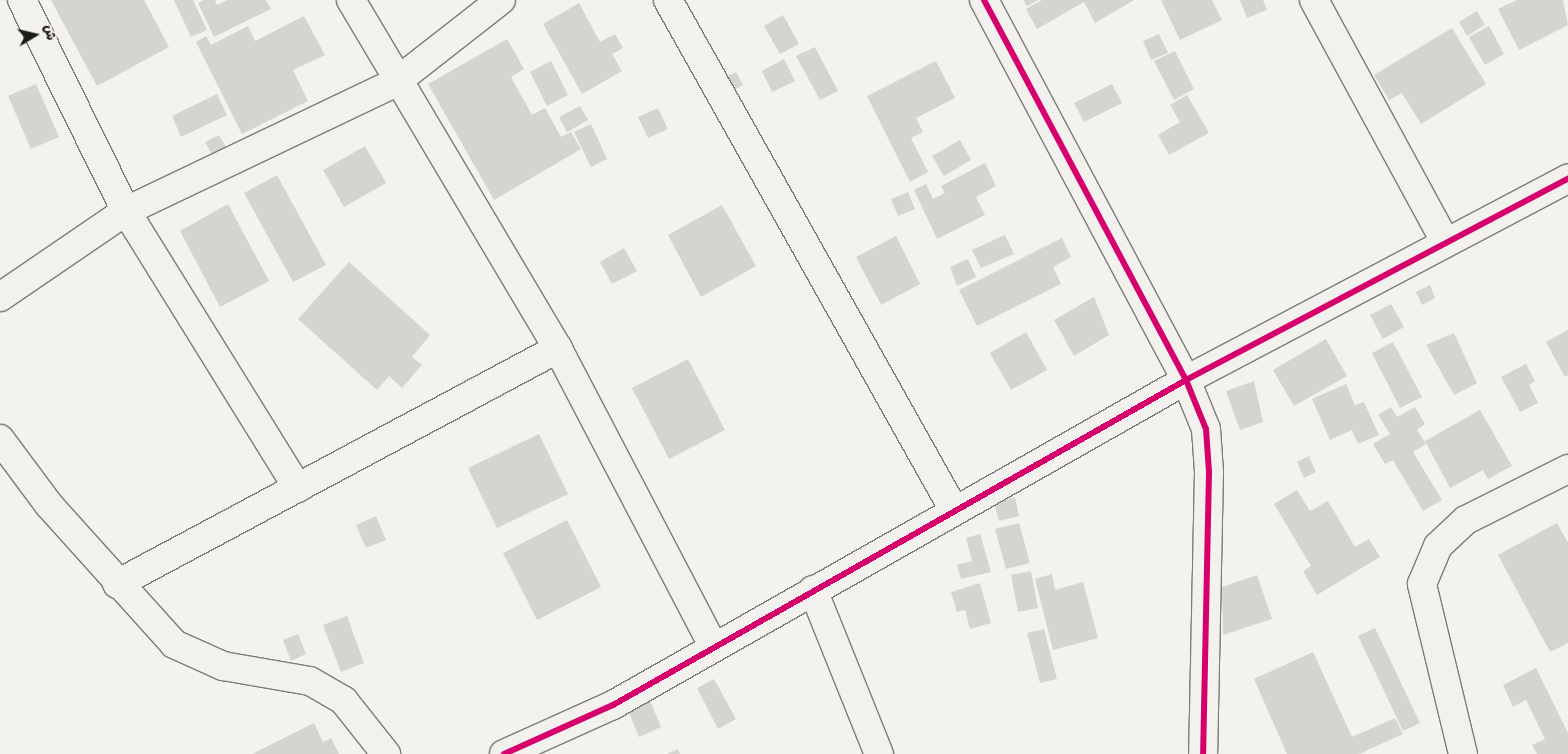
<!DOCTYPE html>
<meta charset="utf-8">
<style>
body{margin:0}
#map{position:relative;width:1568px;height:754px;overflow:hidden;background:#f4f2ec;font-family:"Architects Daughter","Playpen Sans Arabic",sans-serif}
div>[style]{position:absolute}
.building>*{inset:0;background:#d5d4d0}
.roads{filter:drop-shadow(1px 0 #7d7c7a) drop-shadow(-1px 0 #7d7c7a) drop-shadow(0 1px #7d7c7a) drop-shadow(0 -1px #7d7c7a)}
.minor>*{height:28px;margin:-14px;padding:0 14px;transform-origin:14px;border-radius:14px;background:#f2f1ed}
.cycleway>*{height:6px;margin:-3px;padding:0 3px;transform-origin:3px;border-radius:3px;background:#d6006c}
span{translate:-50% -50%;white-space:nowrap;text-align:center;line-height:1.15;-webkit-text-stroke:4px #f7f3e8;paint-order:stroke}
.north{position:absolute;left:10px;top:10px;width:50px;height:50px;-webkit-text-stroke:4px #f7f3e8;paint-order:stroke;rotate:81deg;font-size:14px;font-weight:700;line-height:20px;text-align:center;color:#1c1c1c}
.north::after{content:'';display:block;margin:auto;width:18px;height:22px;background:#1c1c1c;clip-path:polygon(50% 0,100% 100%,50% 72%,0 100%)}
</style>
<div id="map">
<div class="building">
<i style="clip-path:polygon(51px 0,144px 0,169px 47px,97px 86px)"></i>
<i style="clip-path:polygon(174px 0,193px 0,207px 30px,191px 37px)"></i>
<i style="clip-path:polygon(204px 0,215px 0,217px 5px,227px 0,266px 0,271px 9px,214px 37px,198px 3px)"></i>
<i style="clip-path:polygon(1023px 0,1038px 0,1027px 6px)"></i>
<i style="clip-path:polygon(1042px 0,1134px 0,1095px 23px,1084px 2px,1037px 29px,1026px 9px)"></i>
<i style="clip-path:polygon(1161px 0,1212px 0,1222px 20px,1180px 40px)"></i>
<i style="clip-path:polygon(1240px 0,1263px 0,1267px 10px,1247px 18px)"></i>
<i style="clip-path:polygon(1517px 0,1563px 0,1568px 25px,1519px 50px,1498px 9px)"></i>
<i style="clip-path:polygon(579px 3px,600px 42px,615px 34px,623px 48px,612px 54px,622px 71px,582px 94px,543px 24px)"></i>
<i style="clip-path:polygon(1477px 11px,1485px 25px,1467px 36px,1459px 22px)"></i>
<i style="clip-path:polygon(783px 15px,799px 44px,780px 54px,764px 26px)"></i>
<i style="clip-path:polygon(304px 16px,325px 55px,293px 70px,308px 101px,242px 134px,196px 42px,206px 36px,211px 45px,248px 26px,255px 41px)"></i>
<i style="clip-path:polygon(1489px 26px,1504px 54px,1485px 65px,1469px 37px)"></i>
<i style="clip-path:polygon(1452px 28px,1486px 84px,1421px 124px,1402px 93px,1389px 100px,1374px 75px)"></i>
<i style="clip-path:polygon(1159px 34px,1168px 53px,1151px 60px,1143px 41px)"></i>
<i style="clip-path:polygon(507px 39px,524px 69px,511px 77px,532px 115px,545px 108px,561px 137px,571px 132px,581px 149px,494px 200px,428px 84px)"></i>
<i style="clip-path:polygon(815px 47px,838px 91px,820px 100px,796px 56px)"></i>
<i style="clip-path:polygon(1175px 51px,1194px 89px,1174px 100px,1154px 61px)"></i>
<i style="clip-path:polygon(784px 59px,795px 81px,772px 92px,762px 71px)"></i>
<i style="clip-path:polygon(551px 61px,568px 95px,547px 106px,530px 72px)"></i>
<i style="clip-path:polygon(936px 61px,955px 98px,916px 118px,923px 132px,911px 138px,928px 172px,910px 182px,867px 96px)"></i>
<i style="clip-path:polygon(736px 72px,743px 85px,730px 92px,723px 78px)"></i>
<i style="clip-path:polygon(36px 84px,59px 137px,31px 149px,8px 96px)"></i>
<i style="clip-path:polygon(1112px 84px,1122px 103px,1084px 122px,1074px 103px)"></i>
<i style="clip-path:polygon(217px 94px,227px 115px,181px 137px,172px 116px)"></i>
<i style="clip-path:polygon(1187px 95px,1209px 133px,1169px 155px,1158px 135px,1180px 122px,1170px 105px)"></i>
<i style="clip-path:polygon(580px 106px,588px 120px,567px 132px,559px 117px)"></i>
<i style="clip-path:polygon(658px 108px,668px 129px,648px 138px,638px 117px)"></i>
<i style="clip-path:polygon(591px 124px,607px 159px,591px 167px,574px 132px)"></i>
<i style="clip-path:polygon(219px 135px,226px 147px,212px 155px,205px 142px)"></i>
<i style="clip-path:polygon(960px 140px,971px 160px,944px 176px,932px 156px)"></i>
<i style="clip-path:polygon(365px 146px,386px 183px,344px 207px,323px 170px)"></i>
<i style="clip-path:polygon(985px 163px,996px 186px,976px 197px,985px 215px,937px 239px,914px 190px,926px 184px,933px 199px,945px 193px,941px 186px)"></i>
<i style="clip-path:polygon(277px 175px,326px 265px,293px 282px,244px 193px)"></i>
<i style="clip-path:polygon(908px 192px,915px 209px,898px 216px,891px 199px)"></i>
<i style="clip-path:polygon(228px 204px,269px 281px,220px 307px,180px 231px)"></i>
<i style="clip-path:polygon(722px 205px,756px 266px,701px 297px,668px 235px)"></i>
<i style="clip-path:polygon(1005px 235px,1014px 254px,981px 268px,972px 250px)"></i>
<i style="clip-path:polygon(896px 236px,920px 284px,881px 305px,856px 257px)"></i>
<i style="clip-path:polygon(1062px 238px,1071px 257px,1053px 267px,1061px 284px,977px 326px,959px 290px)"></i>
<i style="clip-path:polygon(624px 248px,637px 271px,612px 284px,600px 262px)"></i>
<i style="clip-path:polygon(968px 259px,976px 277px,957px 286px,950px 267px)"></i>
<i style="clip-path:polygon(349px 262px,430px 335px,412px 357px,422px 365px,402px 388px,389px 376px,377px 390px,298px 319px)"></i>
<i style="clip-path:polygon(1430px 285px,1435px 298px,1422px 305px,1416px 292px)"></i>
<i style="clip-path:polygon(1094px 297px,1109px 335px,1074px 356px,1054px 320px)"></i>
<i style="clip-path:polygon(1391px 304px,1404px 327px,1383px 339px,1370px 315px)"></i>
<i style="clip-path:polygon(1568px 330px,1568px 375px,1565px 377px,1546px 342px)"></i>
<i style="clip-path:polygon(1026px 332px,1047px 370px,1011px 390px,990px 353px)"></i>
<i style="clip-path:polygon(1454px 333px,1477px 383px,1454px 395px,1426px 345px)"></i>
<i style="clip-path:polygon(1326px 339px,1347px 376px,1294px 406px,1273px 370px)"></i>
<i style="clip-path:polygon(1393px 342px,1422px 397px,1400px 408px,1372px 353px)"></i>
<i style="clip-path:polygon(688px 359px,725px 430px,669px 459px,632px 388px)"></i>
<i style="clip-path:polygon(1526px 364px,1535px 381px,1529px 385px,1538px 403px,1520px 412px,1501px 377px)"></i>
<i style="clip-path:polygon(1254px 381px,1263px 422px,1240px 430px,1226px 391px)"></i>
<i style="clip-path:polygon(1346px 384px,1355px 405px,1364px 402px,1379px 435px,1358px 444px,1352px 430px,1330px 440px,1312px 399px)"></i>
<i style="clip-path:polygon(1391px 407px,1397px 417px,1415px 407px,1425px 424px,1417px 430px,1426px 444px,1413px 452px,1442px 500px,1423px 511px,1393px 460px,1385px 464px,1373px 444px,1390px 434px,1378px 415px)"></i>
<i style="clip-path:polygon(1480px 410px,1512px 466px,1488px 479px,1483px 470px,1450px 488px,1425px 441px)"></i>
<i style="clip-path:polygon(539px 434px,568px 494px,497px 528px,468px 468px)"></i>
<i style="clip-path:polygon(1309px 456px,1316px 472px,1304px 478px,1297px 462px)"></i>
<i style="clip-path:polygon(1297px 490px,1310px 511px,1328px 501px,1355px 547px,1369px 539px,1380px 557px,1317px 595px,1303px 571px,1311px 566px,1274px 504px)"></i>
<i style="clip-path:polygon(1015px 497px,1019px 516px,999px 521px,994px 503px)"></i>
<i style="clip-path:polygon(376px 516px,386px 540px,366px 548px,356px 525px)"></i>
<i style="clip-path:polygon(567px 520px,601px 587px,537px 620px,503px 553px)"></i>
<i style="clip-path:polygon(1019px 523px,1030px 563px,1006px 569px,995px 529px)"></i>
<i style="clip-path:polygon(1557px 523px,1568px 543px,1568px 643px,1550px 652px,1498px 555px)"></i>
<i style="clip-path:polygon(980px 534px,991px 572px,961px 579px,957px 565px,972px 561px,966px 538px)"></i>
<i style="clip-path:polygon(1031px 571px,1038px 608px,1018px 612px,1011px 575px)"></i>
<i style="clip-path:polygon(1052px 574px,1055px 590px,1083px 582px,1098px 638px,1053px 650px,1035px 579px)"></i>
<i style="clip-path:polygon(1257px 575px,1272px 619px,1223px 635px,1222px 587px)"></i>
<i style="clip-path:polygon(980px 583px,991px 623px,970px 629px,965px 610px,957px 612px,951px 592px)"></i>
<i style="clip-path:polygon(347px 616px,364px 663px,341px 672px,323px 625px)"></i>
<i style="clip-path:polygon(1375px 628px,1420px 723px,1403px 731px,1358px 636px)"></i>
<i style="clip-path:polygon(1044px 629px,1057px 679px,1040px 683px,1027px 633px)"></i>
<i style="clip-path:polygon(298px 634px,306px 654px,291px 661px,283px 640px)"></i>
<i style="clip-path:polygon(1313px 652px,1352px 737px,1395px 718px,1403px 734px,1359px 754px,1287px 754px,1254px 679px)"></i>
<i style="clip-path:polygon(1536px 668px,1568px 733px,1568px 754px,1537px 754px,1532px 745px,1545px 739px,1526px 700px,1513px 707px,1503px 685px)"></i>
<i style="clip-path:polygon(714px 679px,736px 719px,718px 729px,697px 688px)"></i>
<i style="clip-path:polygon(647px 693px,661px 727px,639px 737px,625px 703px)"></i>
<i style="clip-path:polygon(314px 723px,323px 742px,331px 738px,339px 754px,252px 754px)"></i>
<i style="clip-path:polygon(678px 749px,680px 754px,667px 754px)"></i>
</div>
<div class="roads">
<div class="minor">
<i style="left:22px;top:0;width:235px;rotate:63.8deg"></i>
<i style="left:126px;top:211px;width:326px;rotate:58.2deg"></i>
<i style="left:351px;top:0;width:406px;rotate:59.3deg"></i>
<i style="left:558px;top:349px;width:336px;rotate:62.4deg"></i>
<i style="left:668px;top:0;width:585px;rotate:60.72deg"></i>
<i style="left:984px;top:0;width:430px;rotate:62deg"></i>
<i style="left:1186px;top:380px;width:53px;rotate:67.8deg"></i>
<i style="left:1206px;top:429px;width:43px;rotate:86deg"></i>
<i style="left:1209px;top:472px;width:282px;rotate:91.2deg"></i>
<i style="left:1314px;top:0;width:274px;rotate:61.5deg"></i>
<i style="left:0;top:297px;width:153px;rotate:-34.3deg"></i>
<i style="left:126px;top:211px;width:299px;rotate:-25.5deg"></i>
<i style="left:396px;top:82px;width:133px;rotate:-38deg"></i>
<i style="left:0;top:439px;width:82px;rotate:53.4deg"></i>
<i style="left:49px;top:505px;width:187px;rotate:48deg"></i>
<i style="left:174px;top:644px;width:54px;rotate:24.2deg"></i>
<i style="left:223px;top:666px;width:88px;rotate:9.8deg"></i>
<i style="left:310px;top:681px;width:39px;rotate:30deg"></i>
<i style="left:344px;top:701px;width:68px;rotate:51.6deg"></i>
<i style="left:117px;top:584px;width:500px;rotate:-28.1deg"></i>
<i style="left:813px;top:590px;width:177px;rotate:68.1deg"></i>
<i style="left:504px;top:754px;width:120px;rotate:-24.2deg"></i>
<i style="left:613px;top:705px;width:659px;rotate:-29.56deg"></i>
<i style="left:1186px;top:380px;width:432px;rotate:-27.8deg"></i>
<i style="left:1463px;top:754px;width:175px;rotate:-103.6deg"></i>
<i style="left:1422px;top:584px;width:41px;rotate:-67.2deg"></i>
<i style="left:1438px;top:546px;width:38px;rotate:-43deg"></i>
<i style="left:1466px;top:520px;width:114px;rotate:-26.6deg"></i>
</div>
</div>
<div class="cycleway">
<i style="left:984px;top:0;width:430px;rotate:62deg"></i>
<i style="left:1186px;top:380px;width:53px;rotate:67.8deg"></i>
<i style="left:1206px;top:429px;width:43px;rotate:86deg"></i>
<i style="left:1209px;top:472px;width:282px;rotate:91.2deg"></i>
<i style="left:504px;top:754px;width:120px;rotate:-24.2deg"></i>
<i style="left:613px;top:705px;width:659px;rotate:-29.56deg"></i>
<i style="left:1186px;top:380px;width:432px;rotate:-27.8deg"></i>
</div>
<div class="north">ش</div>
</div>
